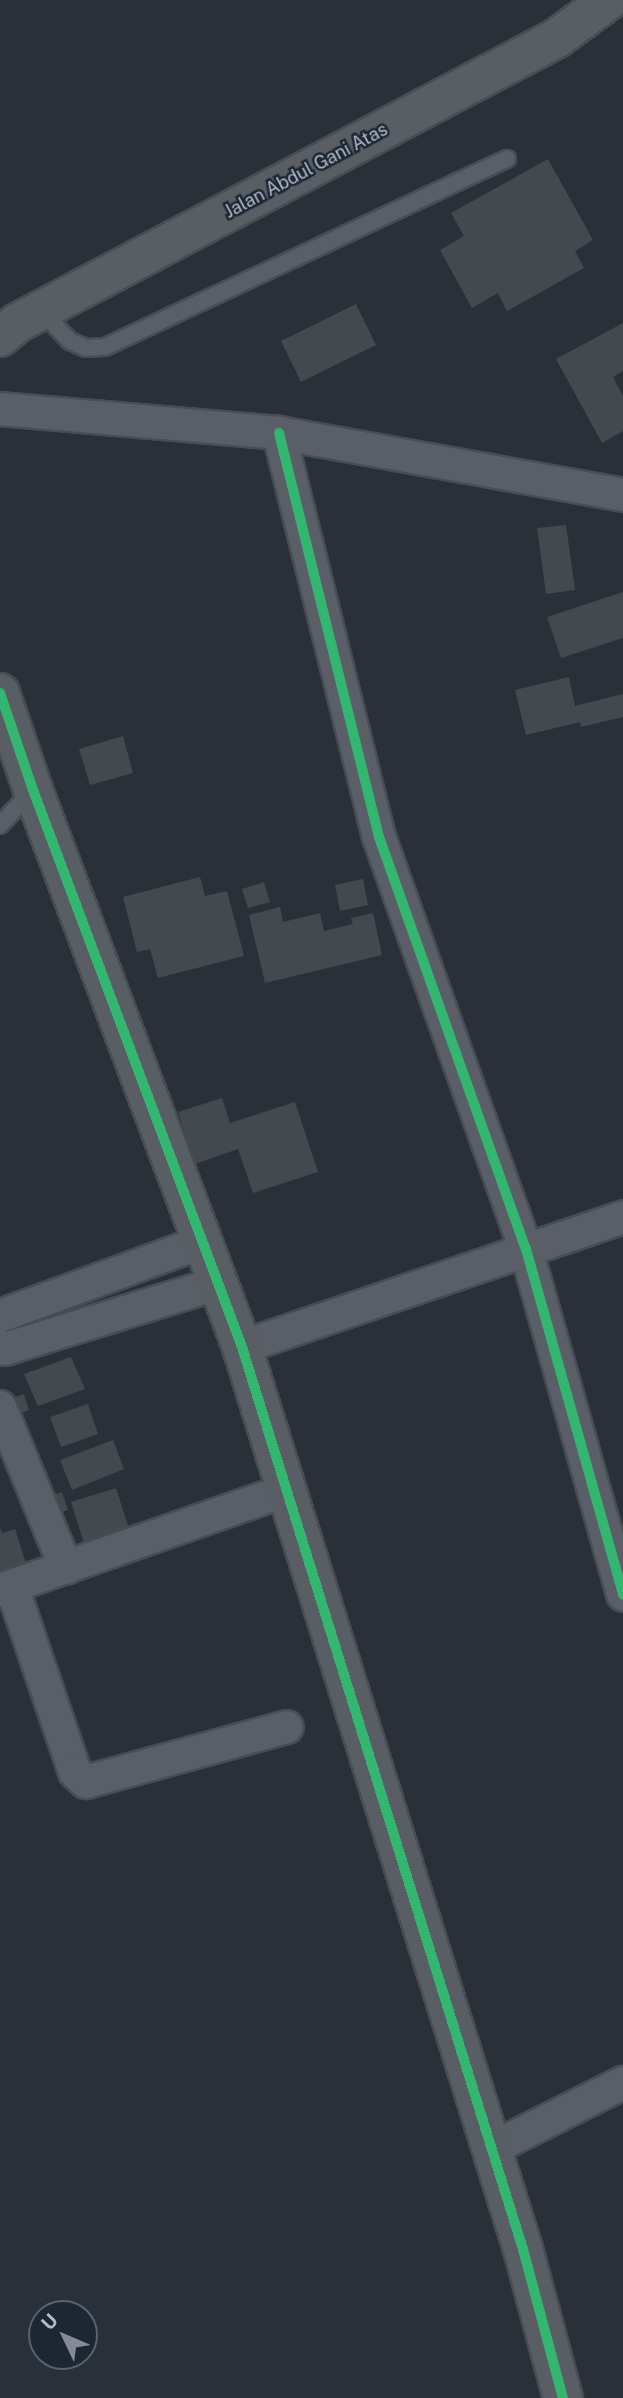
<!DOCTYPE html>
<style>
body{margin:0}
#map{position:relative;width:623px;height:2398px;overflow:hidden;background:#2a3038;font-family:"Public Sans",sans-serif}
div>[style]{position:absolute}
.building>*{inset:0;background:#444950}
.roads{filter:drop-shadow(2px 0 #484c53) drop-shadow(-2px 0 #484c53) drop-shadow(0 2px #484c53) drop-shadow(0 -2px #484c53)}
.lane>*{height:16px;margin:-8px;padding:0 8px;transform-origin:8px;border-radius:8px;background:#5a5e66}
.street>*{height:32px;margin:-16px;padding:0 16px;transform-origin:16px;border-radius:16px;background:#5a5e66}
.secondary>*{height:38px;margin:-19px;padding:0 19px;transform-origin:19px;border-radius:19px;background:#595d64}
.cycleway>*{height:10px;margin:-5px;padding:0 5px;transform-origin:5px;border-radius:5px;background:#33b770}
span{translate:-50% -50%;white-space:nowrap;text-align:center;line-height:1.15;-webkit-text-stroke:5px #1d2633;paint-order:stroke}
.street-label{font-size:18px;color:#b4bcc9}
.north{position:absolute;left:28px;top:2300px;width:70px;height:70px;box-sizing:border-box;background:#1d2633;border:2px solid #59626f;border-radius:50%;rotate:314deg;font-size:19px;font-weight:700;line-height:28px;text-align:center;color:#b4bcc9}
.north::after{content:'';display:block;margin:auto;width:24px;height:32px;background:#848b96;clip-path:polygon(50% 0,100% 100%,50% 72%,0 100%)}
</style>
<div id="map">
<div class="building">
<i style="clip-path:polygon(548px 159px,593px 240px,575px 251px,584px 268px,507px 311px,498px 293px,472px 308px,440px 250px,464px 236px,451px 213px)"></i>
<i style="clip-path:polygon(356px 304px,376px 345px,301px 382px,281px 341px)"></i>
<i style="clip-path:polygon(623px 323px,623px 371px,613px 377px,623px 396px,623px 431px,602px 443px,556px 359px)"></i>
<i style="clip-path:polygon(566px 525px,575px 590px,546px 594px,537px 528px)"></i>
<i style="clip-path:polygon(623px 592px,623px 638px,561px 658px,547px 617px)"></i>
<i style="clip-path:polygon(569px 677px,575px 706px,623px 694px,623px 717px,581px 727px,580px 722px,526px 735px,515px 690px)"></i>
<i style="clip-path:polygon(123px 736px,133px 773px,90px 785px,79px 749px)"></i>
<i style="clip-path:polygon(200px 877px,205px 896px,227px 891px,244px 956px,158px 978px,150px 949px,137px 952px,123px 897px)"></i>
<i style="clip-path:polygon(363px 879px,368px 905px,340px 911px,335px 885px)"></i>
<i style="clip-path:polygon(264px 882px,270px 902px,248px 908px,242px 889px)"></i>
<i style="clip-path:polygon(280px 907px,283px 922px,320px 913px,324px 931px,353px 924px,351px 918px,373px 913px,382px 955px,265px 983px,249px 915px)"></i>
<i style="clip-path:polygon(222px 1098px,230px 1123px,295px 1102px,318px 1172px,253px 1193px,238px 1149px,195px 1164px,178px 1112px)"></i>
<i style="clip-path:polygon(71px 1357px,85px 1389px,38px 1406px,24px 1374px)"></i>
<i style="clip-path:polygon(24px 1394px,29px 1410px,13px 1416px,8px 1399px)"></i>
<i style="clip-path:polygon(88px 1404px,98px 1434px,61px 1447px,50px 1417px)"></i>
<i style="clip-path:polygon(113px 1440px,124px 1469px,72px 1490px,60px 1460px)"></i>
<i style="clip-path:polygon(116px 1488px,130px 1532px,85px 1546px,71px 1502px)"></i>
<i style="clip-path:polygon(62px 1492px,68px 1510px,53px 1515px,48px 1497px)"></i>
<i style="clip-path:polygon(0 1528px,2px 1533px,15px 1529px,26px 1564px,0 1571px)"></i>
</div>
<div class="roads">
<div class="lane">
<i style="left:41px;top:311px;width:42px;rotate:46deg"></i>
<i style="left:70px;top:341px;width:17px;rotate:24deg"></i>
<i style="left:86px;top:348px;width:19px;rotate:-3deg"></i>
<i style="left:105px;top:347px;width:444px;rotate:-25.1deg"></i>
<i style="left:0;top:825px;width:45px;rotate:-46.8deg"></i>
</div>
<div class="street">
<i style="left:0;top:409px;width:280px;rotate:4.9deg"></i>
<i style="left:279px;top:433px;width:350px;rotate:10.2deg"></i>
<i style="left:279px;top:433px;width:416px;rotate:76.1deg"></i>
<i style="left:379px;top:837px;width:437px;rotate:70.4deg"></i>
<i style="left:526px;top:1249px;width:359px;rotate:74.3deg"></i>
<i style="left:0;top:1316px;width:218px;rotate:-20.1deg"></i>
<i style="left:0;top:1346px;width:6px;rotate:31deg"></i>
<i style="left:5px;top:1349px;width:224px;rotate:-17.1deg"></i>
<i style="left:242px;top:1347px;width:403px;rotate:-18.8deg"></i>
<i style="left:0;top:1407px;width:174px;rotate:67.7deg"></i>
<i style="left:12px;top:1587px;width:195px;rotate:71.2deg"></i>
<i style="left:75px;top:1772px;width:15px;rotate:42deg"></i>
<i style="left:86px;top:1782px;width:208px;rotate:-15.3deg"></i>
<i style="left:0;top:1590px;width:304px;rotate:-19.2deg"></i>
<i style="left:491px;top:2149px;width:148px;rotate:-26.6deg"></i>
</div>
<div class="secondary">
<i style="left:0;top:337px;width:22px;rotate:-39deg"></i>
<i style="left:17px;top:323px;width:611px;rotate:-27.82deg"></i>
<i style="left:557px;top:38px;width:64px;rotate:-36.2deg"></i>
<i style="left:0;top:693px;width:102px;rotate:71.2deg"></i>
<i style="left:33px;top:790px;width:595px;rotate:69.43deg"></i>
<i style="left:242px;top:1347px;width:945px;rotate:72.7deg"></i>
<i style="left:523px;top:2249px;width:154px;rotate:75deg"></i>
</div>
</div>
<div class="cycleway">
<i style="left:279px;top:433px;width:416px;rotate:76.1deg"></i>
<i style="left:379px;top:837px;width:437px;rotate:70.4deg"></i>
<i style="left:526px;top:1249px;width:359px;rotate:74.3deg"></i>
<i style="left:0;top:693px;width:102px;rotate:71.2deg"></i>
<i style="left:33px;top:790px;width:595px;rotate:69.43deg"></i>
<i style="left:242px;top:1347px;width:945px;rotate:72.7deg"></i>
<i style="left:523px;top:2249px;width:154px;rotate:75deg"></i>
</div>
<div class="street-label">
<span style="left:306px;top:171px;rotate:-28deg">Jalan Abdul Gani Atas</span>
</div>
<div class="north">U</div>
</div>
